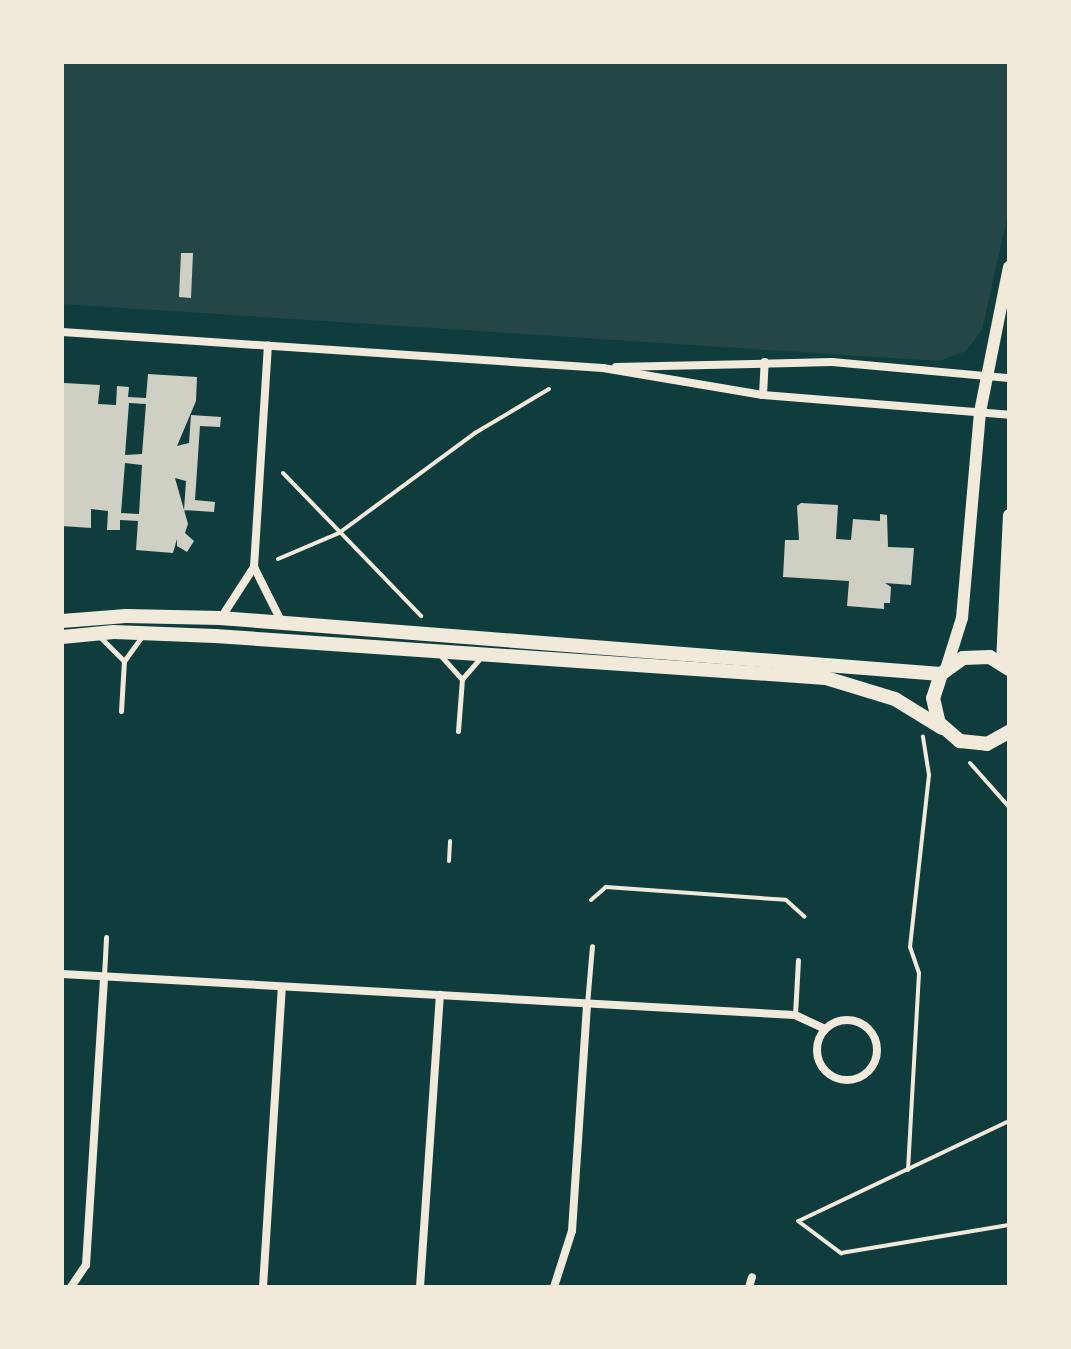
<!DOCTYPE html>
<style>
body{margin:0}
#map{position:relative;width:1071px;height:1349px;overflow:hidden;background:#0f3d3e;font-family:"Nunito Sans",sans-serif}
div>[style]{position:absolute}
.green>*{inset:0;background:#244646}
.building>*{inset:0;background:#cfcfc3}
.path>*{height:4px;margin:-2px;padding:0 2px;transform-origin:2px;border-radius:2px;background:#f1e9da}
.service>*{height:5px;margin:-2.5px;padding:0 2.5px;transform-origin:2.5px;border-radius:2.5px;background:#f1e9da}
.minor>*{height:8px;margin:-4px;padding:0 4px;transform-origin:4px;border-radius:4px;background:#f1e9da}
.minor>.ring{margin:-4px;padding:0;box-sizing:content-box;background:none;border:8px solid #f1e9da;border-radius:50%}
.tertiary>*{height:12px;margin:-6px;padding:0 6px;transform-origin:6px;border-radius:6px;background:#f1e9da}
.secondary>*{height:14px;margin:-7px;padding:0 7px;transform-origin:7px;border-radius:7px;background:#f1e9da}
span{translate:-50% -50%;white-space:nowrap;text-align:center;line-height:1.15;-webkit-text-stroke:6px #f1e9da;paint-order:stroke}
.frame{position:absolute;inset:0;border:64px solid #f1e9da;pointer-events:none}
</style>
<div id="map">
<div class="green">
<i style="clip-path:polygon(62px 62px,1009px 62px,1009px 209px,982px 330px,966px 351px,939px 361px,62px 304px)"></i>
</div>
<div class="building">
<i style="clip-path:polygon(181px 253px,193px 253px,191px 298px,179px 297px)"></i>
<i style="clip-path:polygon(evenodd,148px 374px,197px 377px,196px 401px,177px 446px,189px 443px,191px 415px,221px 417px,220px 427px,200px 426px,195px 500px,215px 502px,214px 512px,184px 510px,186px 481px,175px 478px,188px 524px,185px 533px,194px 541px,187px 552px,177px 546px,177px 539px,173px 553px,136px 550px,138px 521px,120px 520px,120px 530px,107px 530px,108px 511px,91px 509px,91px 528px,62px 526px,64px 383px,100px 385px,98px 404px,116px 405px,117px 386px,129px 387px,128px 397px,146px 398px,148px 374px,129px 403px,146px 404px,142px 454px,125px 455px,129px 403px,148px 374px,125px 463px,142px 465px,139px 514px,121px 513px,125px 463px)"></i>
<i style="clip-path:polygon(801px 503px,838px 505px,836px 539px,851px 540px,853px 519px,880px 521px,880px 514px,887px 515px,888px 547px,914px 548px,911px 585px,885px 583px,891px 587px,890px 603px,884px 603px,884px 609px,847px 606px,849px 581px,783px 577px,785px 540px,799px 540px,797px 506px)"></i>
</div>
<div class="path">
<i style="left:283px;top:473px;width:199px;rotate:46deg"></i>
<i style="left:278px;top:559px;width:66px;rotate:-23.1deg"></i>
<i style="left:339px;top:533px;width:169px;rotate:-36.3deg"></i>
<i style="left:475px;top:433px;width:86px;rotate:-30.7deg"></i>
<i style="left:970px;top:763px;width:59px;rotate:48.4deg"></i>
<i style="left:449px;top:861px;width:20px;rotate:-87deg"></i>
<i style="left:591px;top:900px;width:20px;rotate:-41deg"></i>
<i style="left:606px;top:887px;width:180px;rotate:4.1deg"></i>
<i style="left:786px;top:900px;width:25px;rotate:42deg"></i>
<i style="left:1009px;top:1121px;width:233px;rotate:154.6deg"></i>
<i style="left:798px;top:1221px;width:54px;rotate:36.7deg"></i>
<i style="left:841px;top:1253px;width:170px;rotate:-9.5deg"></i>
<i style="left:908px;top:1170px;width:197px;rotate:-86.8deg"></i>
<i style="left:919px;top:973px;width:28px;rotate:-109deg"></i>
<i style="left:910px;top:947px;width:173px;rotate:-83.7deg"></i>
<i style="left:929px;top:775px;width:39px;rotate:-99deg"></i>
</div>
<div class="service">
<i style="left:99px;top:636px;width:35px;rotate:45deg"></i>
<i style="left:441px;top:656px;width:31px;rotate:48deg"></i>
<i style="left:121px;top:711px;width:50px;rotate:-86.6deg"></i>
<i style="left:124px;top:661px;width:32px;rotate:-54deg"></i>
<i style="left:458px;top:731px;width:52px;rotate:-85.6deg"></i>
<i style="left:462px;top:679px;width:28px;rotate:-49deg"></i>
<i style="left:104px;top:976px;width:39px;rotate:-87deg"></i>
<i style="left:587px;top:1004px;width:58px;rotate:-85.1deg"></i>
<i style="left:795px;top:1015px;width:55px;rotate:-86.9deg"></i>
</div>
<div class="minor">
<i style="left:62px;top:332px;width:542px;rotate:3.81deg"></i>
<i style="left:603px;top:368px;width:162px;rotate:9.6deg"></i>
<i style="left:763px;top:395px;width:247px;rotate:4.6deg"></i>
<i style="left:616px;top:367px;width:216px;rotate:-1.3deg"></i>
<i style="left:832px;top:362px;width:178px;rotate:5.2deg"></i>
<i style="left:763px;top:395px;width:33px;rotate:-87deg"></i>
<i style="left:254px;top:567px;width:63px;rotate:63.4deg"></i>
<i style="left:221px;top:618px;width:61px;rotate:-57.1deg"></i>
<i style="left:254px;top:567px;width:222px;rotate:-86.4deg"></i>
<i style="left:62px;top:974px;width:734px;rotate:3.2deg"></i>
<i style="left:795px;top:1015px;width:33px;rotate:25deg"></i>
<i class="ring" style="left:817px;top:1020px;width:52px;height:52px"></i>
<i style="left:71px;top:1287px;width:27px;rotate:-56deg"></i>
<i style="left:86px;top:1265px;width:289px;rotate:-86.4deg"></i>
<i style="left:263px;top:1287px;width:299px;rotate:-86.4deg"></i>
<i style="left:420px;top:1287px;width:293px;rotate:-86.1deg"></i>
<i style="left:554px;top:1287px;width:59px;rotate:-72.2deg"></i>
<i style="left:572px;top:1231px;width:227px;rotate:-86.2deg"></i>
<i style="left:749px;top:1287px;width:10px;rotate:-73deg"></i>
</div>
<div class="tertiary">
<i style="left:1002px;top:663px;width:148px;rotate:-87.3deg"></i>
<i style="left:946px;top:669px;width:53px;rotate:-72.6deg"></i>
<i style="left:962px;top:618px;width:207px;rotate:-85deg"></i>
<i style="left:980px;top:412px;width:148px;rotate:-78.7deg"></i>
</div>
<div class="secondary">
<i style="left:62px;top:621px;width:64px;rotate:-4.5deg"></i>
<i style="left:126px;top:616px;width:94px;rotate:1.2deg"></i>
<i style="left:220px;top:618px;width:723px;rotate:4.44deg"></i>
<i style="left:62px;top:637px;width:52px;rotate:-5.5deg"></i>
<i style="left:114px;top:632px;width:101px;rotate:2.3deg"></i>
<i style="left:215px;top:636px;width:612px;rotate:3.93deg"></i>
<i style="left:826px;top:678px;width:72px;rotate:16.9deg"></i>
<i style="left:895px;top:699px;width:55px;rotate:31.7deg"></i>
<i style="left:1009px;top:669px;width:22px;rotate:-148deg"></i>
<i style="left:990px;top:657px;width:27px;rotate:178deg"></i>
<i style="left:963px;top:658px;width:27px;rotate:144deg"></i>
<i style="left:941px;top:674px;width:25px;rotate:108deg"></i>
<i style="left:933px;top:698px;width:26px;rotate:77deg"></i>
<i style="left:939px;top:723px;width:28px;rotate:41deg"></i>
<i style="left:960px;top:741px;width:27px;rotate:6deg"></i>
<i style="left:987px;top:744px;width:25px;rotate:-29deg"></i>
</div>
<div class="frame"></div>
</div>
